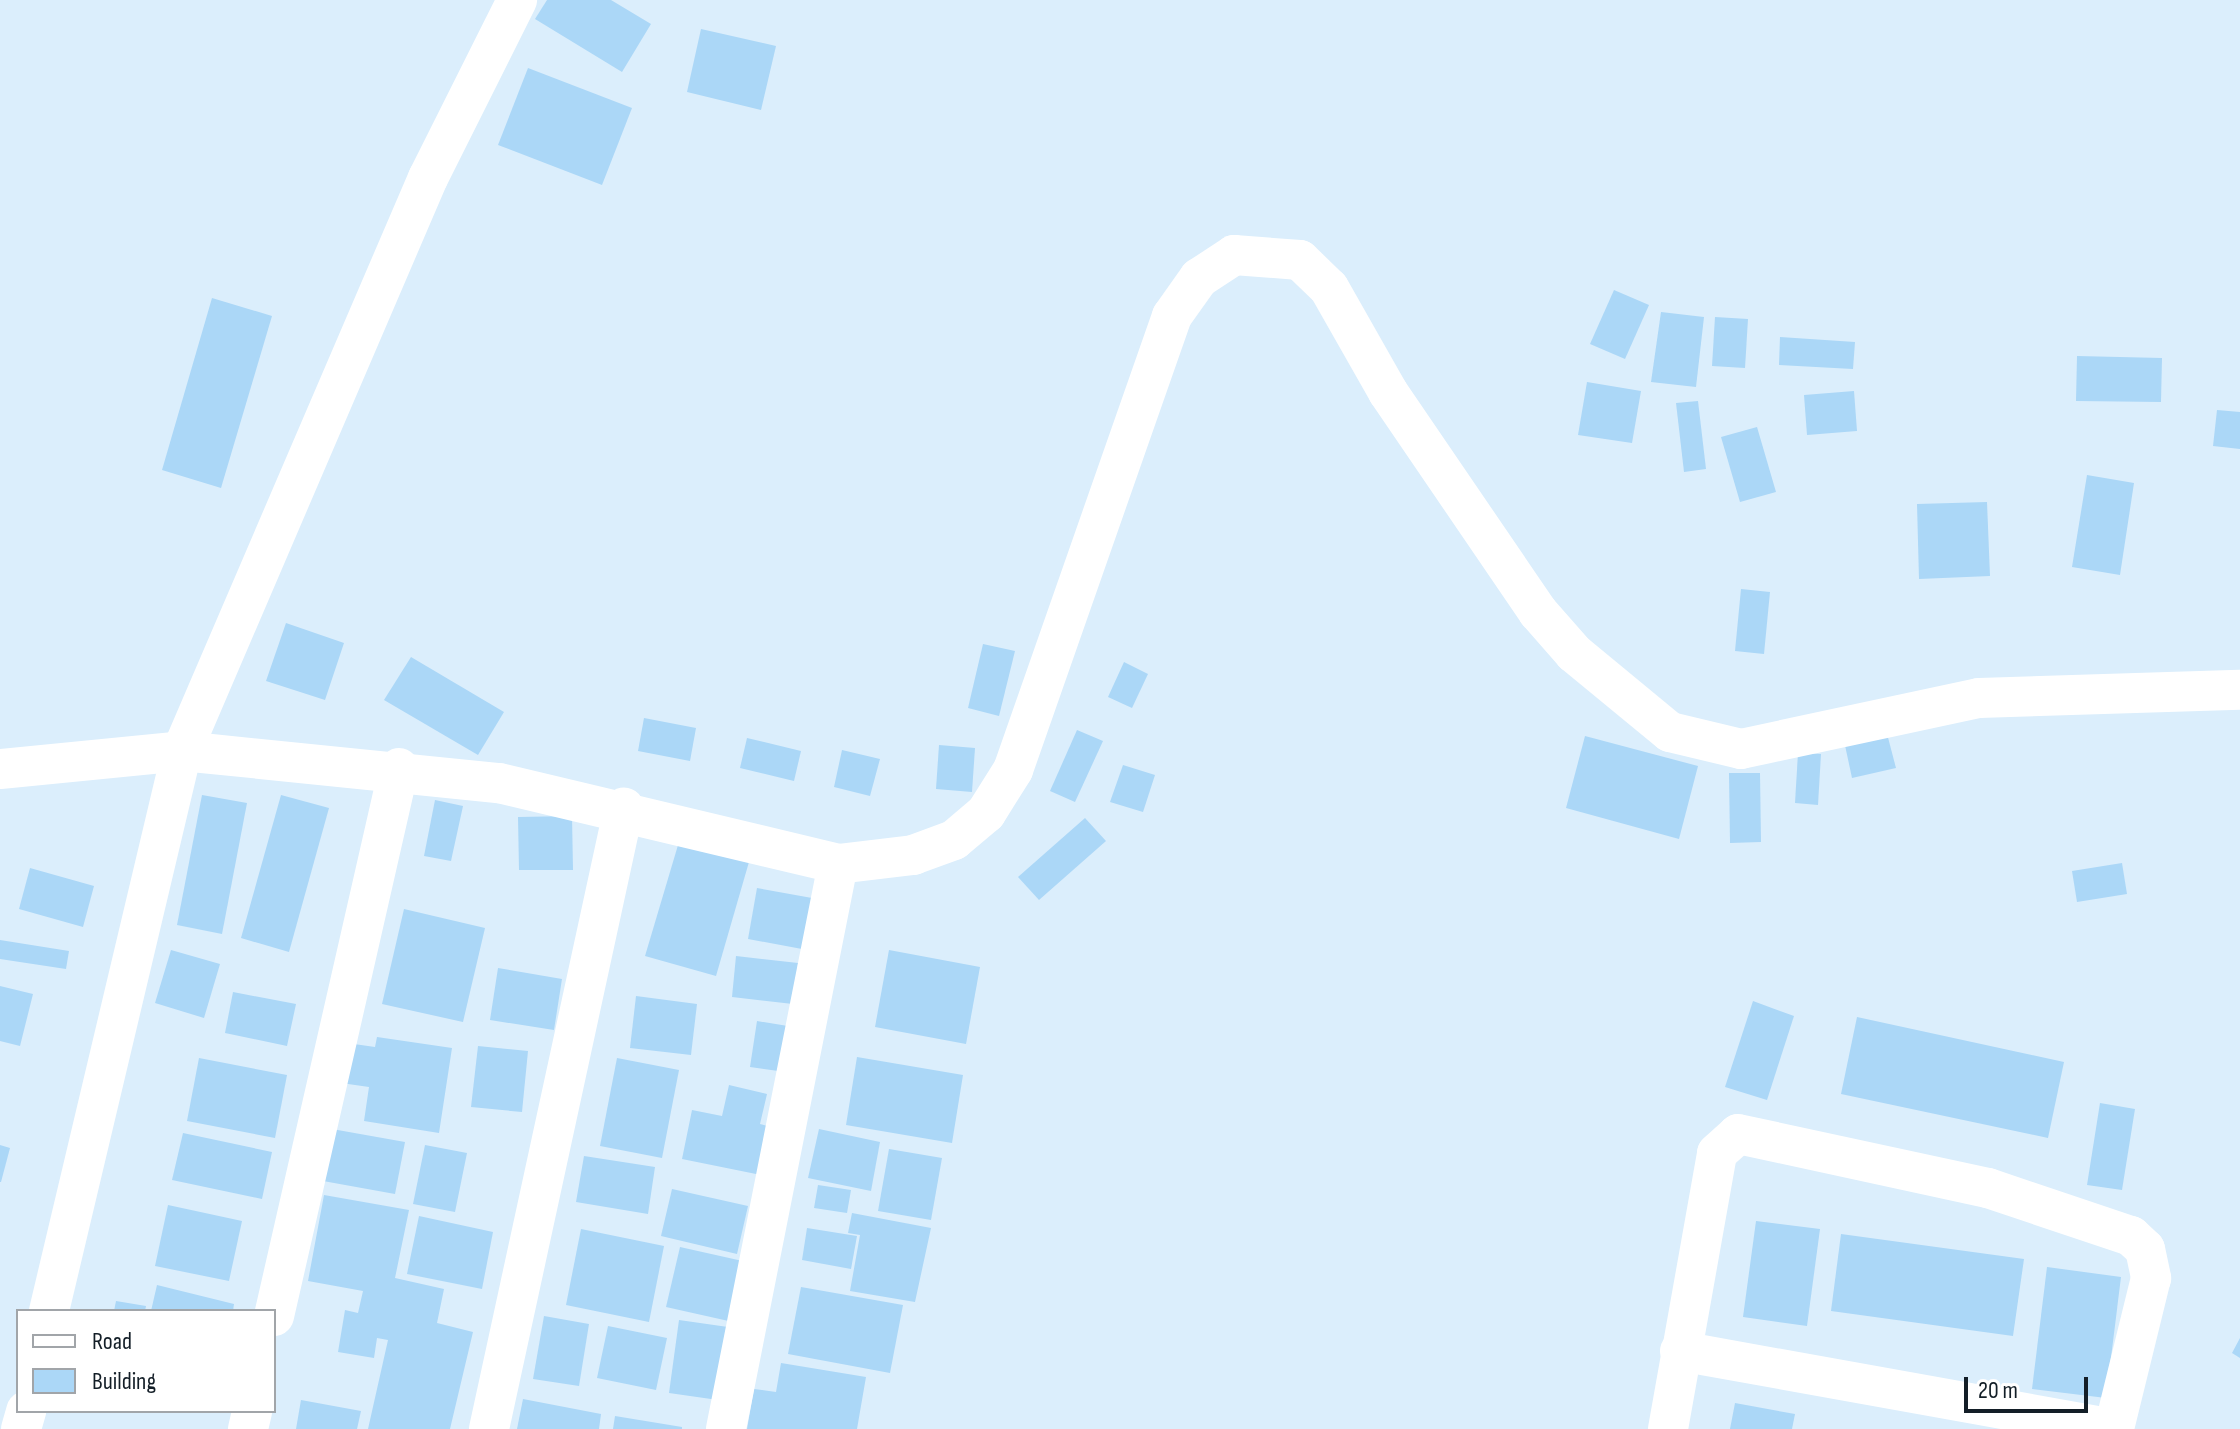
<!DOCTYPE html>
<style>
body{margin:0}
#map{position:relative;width:2240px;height:1429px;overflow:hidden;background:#dbeefc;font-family:"Sofia Sans Condensed",sans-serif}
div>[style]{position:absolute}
.building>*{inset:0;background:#abd7f7}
.minor>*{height:40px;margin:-20px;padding:0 20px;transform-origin:20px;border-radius:20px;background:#fff}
span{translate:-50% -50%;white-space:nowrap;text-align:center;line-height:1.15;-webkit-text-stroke:6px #fff;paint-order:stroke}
.legend{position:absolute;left:16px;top:1309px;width:260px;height:104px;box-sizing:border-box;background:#fff;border:2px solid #a1a5a9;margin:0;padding:10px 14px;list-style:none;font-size:24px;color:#131e27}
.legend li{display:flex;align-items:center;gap:16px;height:40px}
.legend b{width:40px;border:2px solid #a1a5a9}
.scale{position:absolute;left:1964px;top:1377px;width:124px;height:36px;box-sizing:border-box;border:4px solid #131e27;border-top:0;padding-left:10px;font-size:24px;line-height:28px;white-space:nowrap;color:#131e27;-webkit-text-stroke:6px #fff;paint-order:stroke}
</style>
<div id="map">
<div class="building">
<i style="clip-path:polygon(547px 0,611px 0,651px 24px,622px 72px,535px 19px)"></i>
<i style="clip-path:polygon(701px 29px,776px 46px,761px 110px,687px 92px)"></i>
<i style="clip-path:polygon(528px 68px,632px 108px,602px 185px,498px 145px)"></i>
<i style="clip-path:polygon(1614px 290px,1649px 305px,1625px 359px,1590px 344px)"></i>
<i style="clip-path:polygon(212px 298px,272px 316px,221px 488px,162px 470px)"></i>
<i style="clip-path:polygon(1661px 312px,1704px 317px,1696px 387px,1651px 382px)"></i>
<i style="clip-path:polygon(1715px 317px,1748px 319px,1745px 368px,1712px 366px)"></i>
<i style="clip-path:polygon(1780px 337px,1855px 342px,1853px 369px,1779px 365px)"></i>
<i style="clip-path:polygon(2077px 356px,2162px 358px,2161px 402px,2076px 401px)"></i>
<i style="clip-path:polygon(1587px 382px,1641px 391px,1632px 443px,1578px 435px)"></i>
<i style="clip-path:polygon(1854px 391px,1857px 431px,1807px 435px,1804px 395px)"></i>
<i style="clip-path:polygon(1698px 401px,1706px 469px,1684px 472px,1676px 403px)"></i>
<i style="clip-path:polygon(2217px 410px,2240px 412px,2240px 449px,2213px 446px)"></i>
<i style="clip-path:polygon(1757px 427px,1776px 492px,1740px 502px,1721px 437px)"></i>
<i style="clip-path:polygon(2087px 475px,2134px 483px,2120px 575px,2072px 567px)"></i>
<i style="clip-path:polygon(1987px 502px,1990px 576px,1919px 579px,1917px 504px)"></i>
<i style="clip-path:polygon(1741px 589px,1770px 592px,1764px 654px,1735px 651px)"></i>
<i style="clip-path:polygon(286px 623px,344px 643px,325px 700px,266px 681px)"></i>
<i style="clip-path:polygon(983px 644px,1015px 651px,999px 716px,968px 708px)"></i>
<i style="clip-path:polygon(411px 657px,504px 712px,478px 755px,384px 700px)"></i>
<i style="clip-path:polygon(1124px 662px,1148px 674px,1132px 708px,1108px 697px)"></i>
<i style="clip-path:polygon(644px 718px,696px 728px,690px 761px,638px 751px)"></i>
<i style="clip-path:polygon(1885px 726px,1896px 768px,1852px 778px,1843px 736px)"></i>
<i style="clip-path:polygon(1077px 730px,1103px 741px,1075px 802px,1050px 791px)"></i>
<i style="clip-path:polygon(1585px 736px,1698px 766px,1679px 839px,1566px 808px)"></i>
<i style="clip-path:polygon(747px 738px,801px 751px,794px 781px,740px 768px)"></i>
<i style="clip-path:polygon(939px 745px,975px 748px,972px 792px,936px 789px)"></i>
<i style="clip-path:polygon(842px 750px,880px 759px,870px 796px,834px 787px)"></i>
<i style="clip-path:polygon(1798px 753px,1821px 754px,1818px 805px,1795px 803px)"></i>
<i style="clip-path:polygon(1123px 765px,1155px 775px,1143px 812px,1110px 802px)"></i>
<i style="clip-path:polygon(1729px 773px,1760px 773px,1761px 842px,1730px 843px)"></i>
<i style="clip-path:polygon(202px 795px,247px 803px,222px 934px,177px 925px)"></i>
<i style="clip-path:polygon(281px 795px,329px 808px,289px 952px,241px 938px)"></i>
<i style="clip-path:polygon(435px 800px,463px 806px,451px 861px,424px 856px)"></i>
<i style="clip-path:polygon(572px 816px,573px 870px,519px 870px,518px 817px)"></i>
<i style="clip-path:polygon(1085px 818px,1106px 841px,1039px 900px,1018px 877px)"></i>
<i style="clip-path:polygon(681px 835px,751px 855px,716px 976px,645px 956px)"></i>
<i style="clip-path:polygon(2122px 863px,2127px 894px,2077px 902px,2072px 871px)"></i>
<i style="clip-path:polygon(30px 868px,94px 886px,83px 927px,19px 909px)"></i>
<i style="clip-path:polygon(757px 888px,812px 898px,802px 949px,748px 939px)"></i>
<i style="clip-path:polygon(404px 909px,485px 928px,463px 1022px,382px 1004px)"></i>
<i style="clip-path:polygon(0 940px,69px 951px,66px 969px,0 959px)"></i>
<i style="clip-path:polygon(171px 950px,220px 964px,204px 1018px,155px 1003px)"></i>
<i style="clip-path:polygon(889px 950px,980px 967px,966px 1044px,875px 1027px)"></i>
<i style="clip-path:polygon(736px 956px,798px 963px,793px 1004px,732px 997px)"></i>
<i style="clip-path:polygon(498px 968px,562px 979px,554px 1030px,490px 1020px)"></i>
<i style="clip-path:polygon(0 986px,33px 994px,20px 1046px,0 1041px)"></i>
<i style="clip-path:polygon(233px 992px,296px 1004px,287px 1046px,225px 1033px)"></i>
<i style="clip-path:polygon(636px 996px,697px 1004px,691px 1055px,630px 1048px)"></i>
<i style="clip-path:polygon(1753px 1001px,1794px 1016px,1767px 1100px,1725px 1087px)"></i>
<i style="clip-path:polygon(1857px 1017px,2064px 1062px,2048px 1138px,1841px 1094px)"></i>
<i style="clip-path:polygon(757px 1021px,800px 1028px,793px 1073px,750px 1067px)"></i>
<i style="clip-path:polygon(377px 1037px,452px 1048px,439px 1133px,364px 1121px,369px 1087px,341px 1083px,347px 1043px,375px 1047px)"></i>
<i style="clip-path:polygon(478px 1046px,528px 1051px,522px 1112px,471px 1107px)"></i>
<i style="clip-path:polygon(857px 1057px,963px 1075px,952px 1143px,846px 1125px)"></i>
<i style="clip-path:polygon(199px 1058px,287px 1075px,275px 1138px,187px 1121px)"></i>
<i style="clip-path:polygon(617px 1058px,679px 1070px,662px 1158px,600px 1146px)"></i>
<i style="clip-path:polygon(729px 1085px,767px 1094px,760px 1124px,771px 1127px,761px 1175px,682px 1159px,692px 1110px,722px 1116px)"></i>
<i style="clip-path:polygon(2100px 1103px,2135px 1109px,2122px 1190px,2087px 1185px)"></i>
<i style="clip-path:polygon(332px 1129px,405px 1142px,395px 1194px,323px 1181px)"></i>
<i style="clip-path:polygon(819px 1129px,880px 1142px,871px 1191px,808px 1178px)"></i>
<i style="clip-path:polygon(183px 1133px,272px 1152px,262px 1199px,172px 1180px)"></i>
<i style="clip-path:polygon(0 1145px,10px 1148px,1px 1182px,0 1182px)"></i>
<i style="clip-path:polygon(425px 1145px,467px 1153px,455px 1212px,413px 1204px)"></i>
<i style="clip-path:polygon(889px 1149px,942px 1158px,931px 1220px,878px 1211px)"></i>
<i style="clip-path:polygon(584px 1156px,655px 1167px,648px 1214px,576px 1202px)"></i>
<i style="clip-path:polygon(818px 1185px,851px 1190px,847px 1213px,814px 1208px)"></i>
<i style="clip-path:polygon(672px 1189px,748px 1206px,737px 1254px,661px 1236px)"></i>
<i style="clip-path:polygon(324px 1195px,409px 1210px,395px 1278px,444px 1289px,437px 1323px,473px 1332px,450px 1429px,368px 1429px,388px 1340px,377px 1338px,374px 1358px,338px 1352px,345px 1310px,358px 1313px,363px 1291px,308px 1281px)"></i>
<i style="clip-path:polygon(168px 1205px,242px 1221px,229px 1281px,155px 1266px)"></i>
<i style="clip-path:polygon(852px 1213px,931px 1228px,915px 1302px,850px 1291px,860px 1235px,848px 1233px)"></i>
<i style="clip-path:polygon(419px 1216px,493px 1232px,482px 1289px,407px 1274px)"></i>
<i style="clip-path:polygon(1756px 1221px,1820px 1229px,1807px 1326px,1743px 1317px)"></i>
<i style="clip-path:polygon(807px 1228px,857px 1236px,851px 1269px,802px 1260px)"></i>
<i style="clip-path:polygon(581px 1229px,664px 1246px,649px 1322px,566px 1305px)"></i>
<i style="clip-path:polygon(1841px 1234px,2024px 1259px,2013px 1336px,1831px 1311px)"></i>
<i style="clip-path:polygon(680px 1247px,747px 1262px,733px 1322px,666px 1307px)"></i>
<i style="clip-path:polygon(2047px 1267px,2121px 1277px,2106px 1398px,2032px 1389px)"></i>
<i style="clip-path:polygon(157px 1285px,234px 1304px,233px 1311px,151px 1311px)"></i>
<i style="clip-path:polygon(801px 1287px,903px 1305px,890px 1373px,788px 1354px)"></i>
<i style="clip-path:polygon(116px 1301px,146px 1306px,145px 1311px,114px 1311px)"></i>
<i style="clip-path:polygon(544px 1316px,589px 1324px,579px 1386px,533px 1379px)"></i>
<i style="clip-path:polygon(679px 1320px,735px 1328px,725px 1401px,669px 1393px)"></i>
<i style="clip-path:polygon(608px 1326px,667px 1338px,656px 1390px,597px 1378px)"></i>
<i style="clip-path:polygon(2240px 1338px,2240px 1358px,2232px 1353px)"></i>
<i style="clip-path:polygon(781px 1363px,866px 1377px,857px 1429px,747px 1429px,754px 1389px,776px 1392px)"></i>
<i style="clip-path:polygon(523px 1399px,601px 1414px,599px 1429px,517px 1429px)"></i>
<i style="clip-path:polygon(301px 1400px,361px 1411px,357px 1429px,296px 1429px)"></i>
<i style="clip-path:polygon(1735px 1403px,1795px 1414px,1792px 1429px,1730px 1429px)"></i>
<i style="clip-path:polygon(615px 1416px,682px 1427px,682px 1429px,613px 1429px)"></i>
</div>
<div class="minor">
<i style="left:0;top:769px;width:183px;rotate:-5.6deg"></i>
<i style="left:182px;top:751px;width:319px;rotate:5.8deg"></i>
<i style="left:499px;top:783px;width:349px;rotate:13.4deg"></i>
<i style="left:838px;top:864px;width:76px;rotate:-6.8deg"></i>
<i style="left:913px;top:855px;width:44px;rotate:-20.1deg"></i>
<i style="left:954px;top:840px;width:42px;rotate:-40.2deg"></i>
<i style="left:986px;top:813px;width:51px;rotate:-57.9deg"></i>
<i style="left:1013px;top:770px;width:481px;rotate:-70.7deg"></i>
<i style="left:1172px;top:316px;width:47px;rotate:-54.6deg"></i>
<i style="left:1199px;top:278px;width:42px;rotate:-33.3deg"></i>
<i style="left:1234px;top:255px;width:66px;rotate:4.3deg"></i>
<i style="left:1300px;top:260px;width:40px;rotate:44deg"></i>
<i style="left:1329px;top:288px;width:120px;rotate:60.4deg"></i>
<i style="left:1388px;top:392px;width:266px;rotate:55.7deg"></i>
<i style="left:1538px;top:612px;width:55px;rotate:48.7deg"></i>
<i style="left:1574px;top:653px;width:124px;rotate:39.5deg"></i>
<i style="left:1670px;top:732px;width:73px;rotate:13.5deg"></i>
<i style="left:1741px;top:749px;width:243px;rotate:-12.1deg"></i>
<i style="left:1979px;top:698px;width:261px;rotate:-1.8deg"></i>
<i style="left:49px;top:1311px;width:576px;rotate:-76.64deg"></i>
<i style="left:182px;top:751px;width:624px;rotate:-66.77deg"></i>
<i style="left:428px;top:178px;width:199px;rotate:-63.4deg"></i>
<i style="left:274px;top:1316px;width:562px;rotate:-77.15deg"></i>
<i style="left:1680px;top:1351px;width:439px;rotate:10.2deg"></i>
<i style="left:21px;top:1429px;width:19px;rotate:-74deg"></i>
<i style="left:248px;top:1429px;width:18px;rotate:-77deg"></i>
<i style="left:489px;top:1429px;width:636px;rotate:-77.75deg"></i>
<i style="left:726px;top:1429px;width:576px;rotate:-78.79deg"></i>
<i style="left:1668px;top:1429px;width:280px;rotate:-79.9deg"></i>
<i style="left:1717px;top:1153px;width:28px;rotate:-42deg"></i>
<i style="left:1738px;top:1134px;width:256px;rotate:12.2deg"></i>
<i style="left:1988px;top:1188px;width:151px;rotate:18.6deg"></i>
<i style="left:2131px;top:1236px;width:19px;rotate:43deg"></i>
<i style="left:2145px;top:1249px;width:30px;rotate:78deg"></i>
<i style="left:2151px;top:1278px;width:155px;rotate:103.8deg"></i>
</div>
<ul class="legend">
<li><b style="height:10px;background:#fff"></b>Road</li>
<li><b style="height:22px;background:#abd7f7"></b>Building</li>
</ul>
<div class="scale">20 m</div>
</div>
